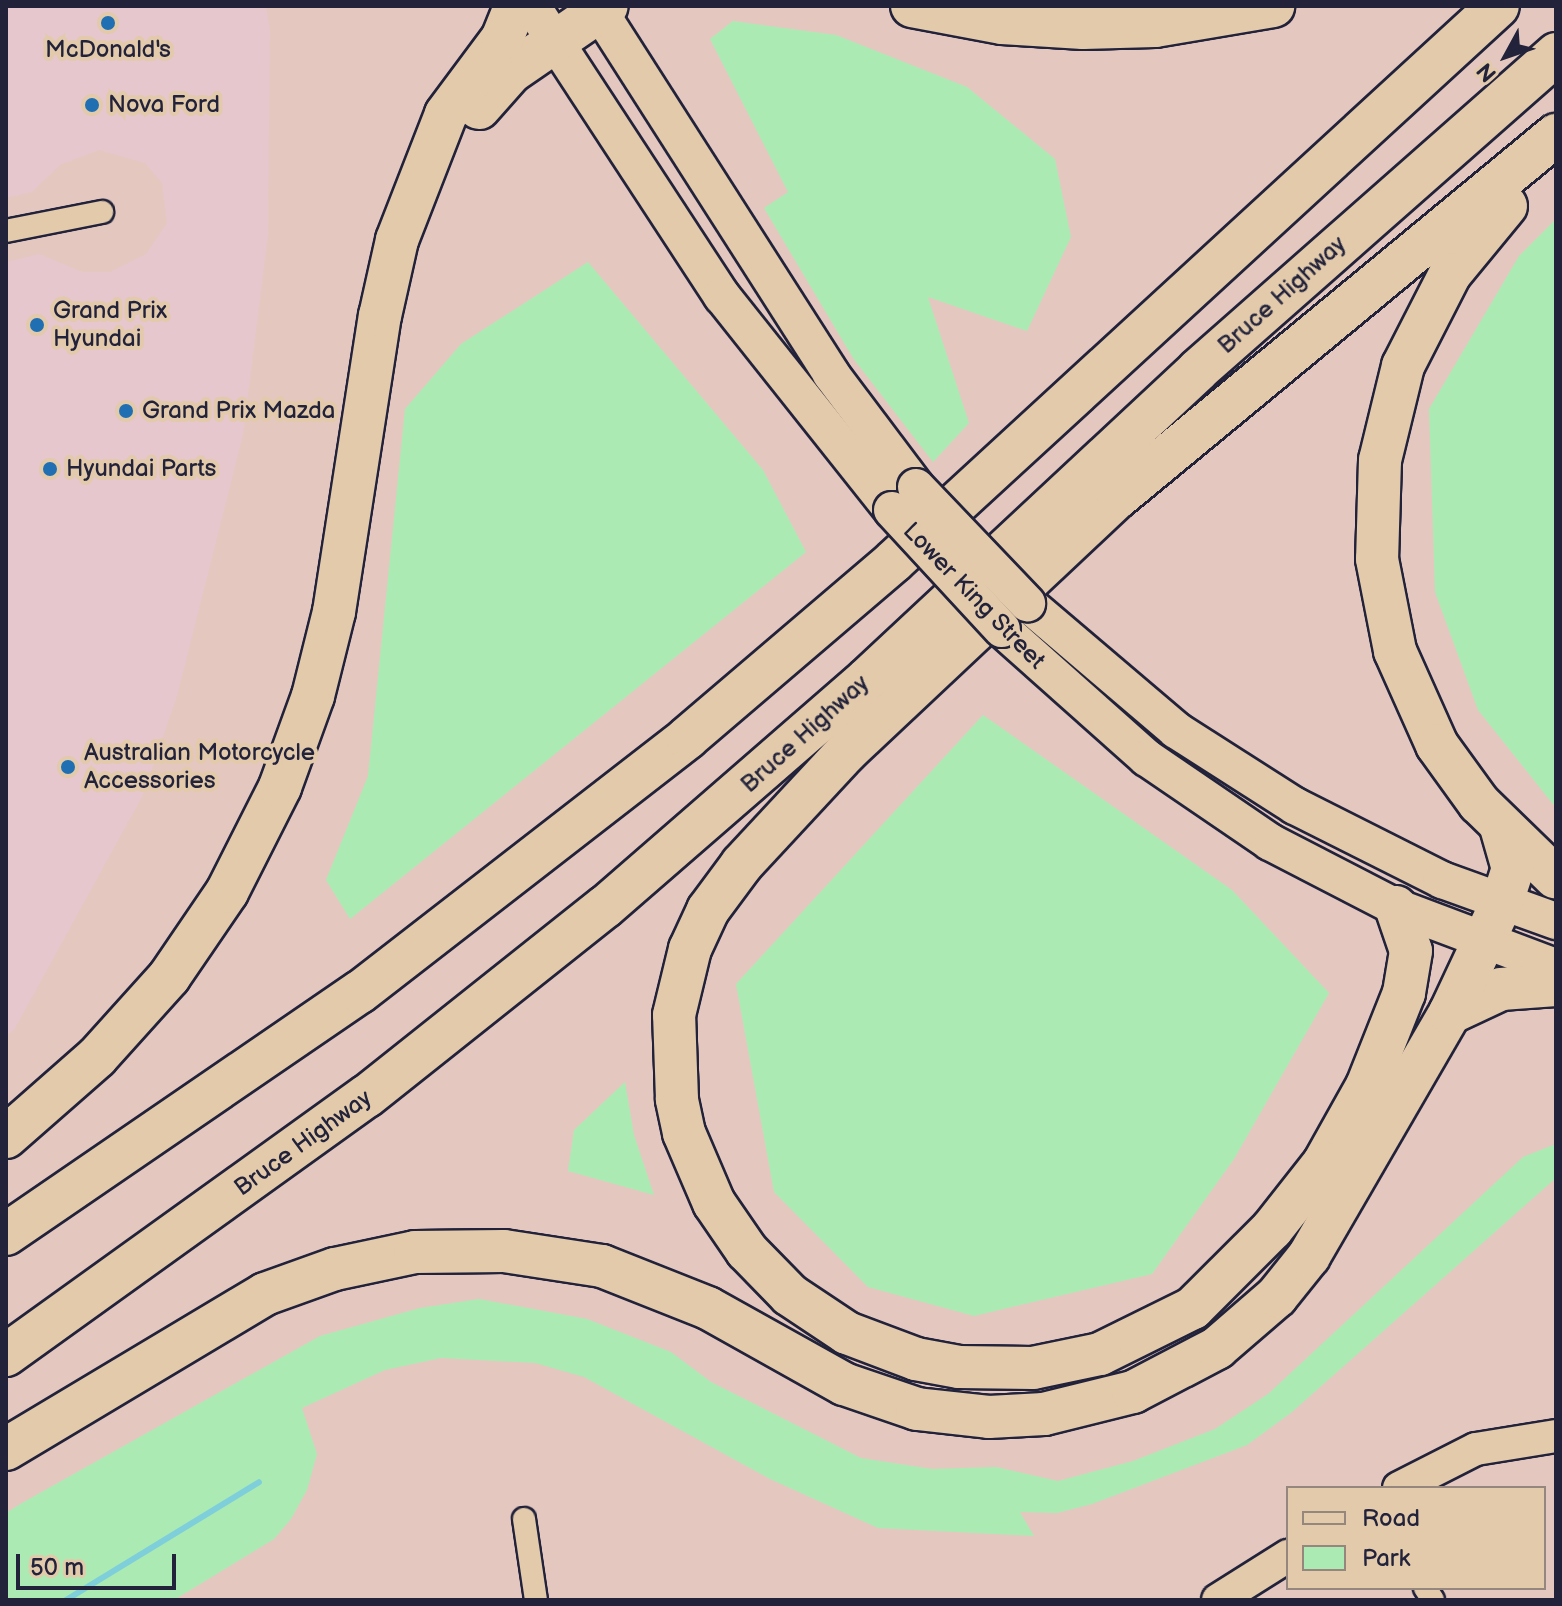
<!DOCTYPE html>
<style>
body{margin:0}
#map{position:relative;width:1562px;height:1606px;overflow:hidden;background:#e4c8bf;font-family:"Balsamiq Sans",sans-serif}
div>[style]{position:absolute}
.built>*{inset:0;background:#e5c7cd}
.green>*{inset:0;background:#abebb3}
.stream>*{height:6px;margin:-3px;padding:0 3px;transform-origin:3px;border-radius:3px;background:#7fcfdb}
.roads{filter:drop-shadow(2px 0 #22223b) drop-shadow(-2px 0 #22223b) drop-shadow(0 2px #22223b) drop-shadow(0 -2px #22223b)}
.street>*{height:22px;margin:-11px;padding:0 11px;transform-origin:11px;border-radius:11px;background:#e2caab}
.secondary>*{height:32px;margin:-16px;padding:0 16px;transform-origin:16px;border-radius:16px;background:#e2caab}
.primary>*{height:36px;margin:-18px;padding:0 18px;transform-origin:18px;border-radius:18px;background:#e2caab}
.highway>*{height:42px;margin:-21px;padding:0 21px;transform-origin:21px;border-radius:21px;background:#e2caab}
.bridges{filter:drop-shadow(2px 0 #22223b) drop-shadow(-2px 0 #22223b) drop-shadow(0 2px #22223b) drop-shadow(0 -2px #22223b)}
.primary-bridge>*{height:36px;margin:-18px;padding:0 18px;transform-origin:18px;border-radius:18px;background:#e2caab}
.dots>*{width:22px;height:22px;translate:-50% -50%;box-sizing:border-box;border:4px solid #e2caab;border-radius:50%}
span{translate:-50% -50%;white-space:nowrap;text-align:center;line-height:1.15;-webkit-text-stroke:8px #e2caab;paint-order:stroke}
.poi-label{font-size:24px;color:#22223b}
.left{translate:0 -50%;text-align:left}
.street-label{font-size:24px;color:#22223b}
.frame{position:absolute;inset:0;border:8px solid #22223b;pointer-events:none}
.legend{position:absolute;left:1286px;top:1486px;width:260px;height:104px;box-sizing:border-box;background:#e2caab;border:2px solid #95877e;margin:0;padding:10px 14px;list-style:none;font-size:24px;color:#22223b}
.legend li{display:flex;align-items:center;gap:16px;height:40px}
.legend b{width:40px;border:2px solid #95877e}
.north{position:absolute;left:1466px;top:16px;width:80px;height:80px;-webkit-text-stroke:6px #e2caab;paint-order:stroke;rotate:230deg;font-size:22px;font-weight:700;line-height:32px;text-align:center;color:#22223b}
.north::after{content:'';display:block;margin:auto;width:28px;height:36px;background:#22223b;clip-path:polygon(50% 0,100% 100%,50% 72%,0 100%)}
.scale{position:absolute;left:16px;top:1554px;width:160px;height:36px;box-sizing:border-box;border:4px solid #22223b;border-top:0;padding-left:10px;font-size:24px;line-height:28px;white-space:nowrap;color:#22223b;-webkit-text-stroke:6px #e2caab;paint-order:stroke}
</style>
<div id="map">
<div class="built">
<i style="clip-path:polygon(6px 6px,266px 6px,270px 31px,268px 235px,243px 435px,177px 696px,143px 795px,14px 1030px,6px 1035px,6px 262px,39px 254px,82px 272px,110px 272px,146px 254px,167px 223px,162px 183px,145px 163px,99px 150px,60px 165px,32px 192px,6px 198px)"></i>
</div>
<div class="green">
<i style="clip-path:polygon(733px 21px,836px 35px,967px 87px,1055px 159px,1071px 237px,1027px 331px,928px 297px,969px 423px,933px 462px,853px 358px,764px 208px,788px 192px,710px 39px)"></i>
<i style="clip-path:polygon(1556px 219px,1556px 808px,1478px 710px,1435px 592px,1429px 409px,1519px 256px)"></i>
<i style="clip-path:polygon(588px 262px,763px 470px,806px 552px,350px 919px,326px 880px,368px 776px,405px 409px,461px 344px)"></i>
<i style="clip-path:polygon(983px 715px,1232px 890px,1329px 993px,1234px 1159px,1152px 1274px,974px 1316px,868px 1287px,774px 1192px,736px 984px)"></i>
<i style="clip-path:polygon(625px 1082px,634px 1135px,654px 1195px,568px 1171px,574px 1130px)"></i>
<i style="clip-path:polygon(1556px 1144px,1556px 1178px,1292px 1412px,1247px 1445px,1092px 1504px,1057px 1513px,1020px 1512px,1034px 1536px,878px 1528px,770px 1479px,584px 1377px,535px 1363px,441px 1358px,385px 1370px,302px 1408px,317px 1454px,307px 1490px,291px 1519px,274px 1539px,174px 1600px,6px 1600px,6px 1513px,22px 1503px,320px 1336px,420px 1308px,479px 1299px,587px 1319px,671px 1352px,711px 1382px,861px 1458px,932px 1469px,996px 1467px,1058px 1481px,1133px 1461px,1215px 1429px,1268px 1394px,1523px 1157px)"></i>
</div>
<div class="stream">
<i style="left:66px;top:1600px;width:226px;rotate:-31.4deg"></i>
</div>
<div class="roads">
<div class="street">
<i style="left:6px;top:231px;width:98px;rotate:-11.2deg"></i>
<i style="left:524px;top:1519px;width:82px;rotate:81.6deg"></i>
<i style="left:1425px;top:1588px;width:14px;rotate:56deg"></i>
</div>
<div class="secondary">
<i style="left:1399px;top:1488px;width:86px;rotate:-26.9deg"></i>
<i style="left:1476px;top:1449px;width:81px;rotate:-9.2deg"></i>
<i style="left:1218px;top:1600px;width:83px;rotate:-32.2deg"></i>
</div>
<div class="primary">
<i style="left:532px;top:6px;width:347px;rotate:56.8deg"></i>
<i style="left:722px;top:296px;width:273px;rotate:51.5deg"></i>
<i style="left:596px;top:6px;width:437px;rotate:57.4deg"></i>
<i style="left:831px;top:374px;width:141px;rotate:53deg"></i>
<i style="left:1027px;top:603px;width:196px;rotate:40.4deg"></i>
<i style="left:1176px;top:730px;width:141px;rotate:32.6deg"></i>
<i style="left:1295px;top:806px;width:165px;rotate:26.7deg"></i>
<i style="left:1442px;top:880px;width:121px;rotate:19.8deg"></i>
<i style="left:1002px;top:629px;width:194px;rotate:41.7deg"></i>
<i style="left:1147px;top:758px;width:149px;rotate:34.3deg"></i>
<i style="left:1270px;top:842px;width:142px;rotate:27.3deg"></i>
<i style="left:1396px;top:907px;width:171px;rotate:20.6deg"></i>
</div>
<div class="highway">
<i style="left:912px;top:6px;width:92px;rotate:10.7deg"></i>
<i style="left:1002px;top:23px;width:81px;rotate:3.5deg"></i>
<i style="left:1083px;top:28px;width:72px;rotate:-1.6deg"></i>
<i style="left:1155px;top:26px;width:120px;rotate:-9.6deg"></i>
<i style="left:479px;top:108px;width:48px;rotate:-48.4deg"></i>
<i style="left:511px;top:72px;width:116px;rotate:-34.5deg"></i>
<i style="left:1506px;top:206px;width:88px;rotate:129.5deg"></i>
<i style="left:1450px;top:274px;width:103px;rotate:117.1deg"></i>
<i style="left:1403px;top:366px;width:97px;rotate:103.7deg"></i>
<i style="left:1380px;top:460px;width:99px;rotate:91.7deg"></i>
<i style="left:1377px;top:559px;width:94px;rotate:78.9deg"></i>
<i style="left:1395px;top:651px;width:103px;rotate:65.9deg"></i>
<i style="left:1437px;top:745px;width:72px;rotate:54.1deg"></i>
<i style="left:1479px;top:803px;width:107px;rotate:44.2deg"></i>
<i style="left:1396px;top:907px;width:46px;rotate:71.2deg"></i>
<i style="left:1411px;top:951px;width:43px;rotate:99.5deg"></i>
<i style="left:1404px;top:993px;width:100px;rotate:111.7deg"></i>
<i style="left:1367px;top:1086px;width:88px;rotate:119.2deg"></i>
<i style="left:1324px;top:1163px;width:84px;rotate:128.2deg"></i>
<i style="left:1272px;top:1229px;width:112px;rotate:135deg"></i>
<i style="left:1193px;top:1308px;width:104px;rotate:153.7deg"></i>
<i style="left:1100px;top:1354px;width:68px;rotate:168.2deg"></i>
<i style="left:1033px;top:1368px;width:74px;rotate:-179.2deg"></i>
<i style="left:959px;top:1367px;width:44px;rotate:-169.5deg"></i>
<i style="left:916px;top:1359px;width:74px;rotate:-159.4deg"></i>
<i style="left:847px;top:1333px;width:69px;rotate:-146.3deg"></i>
<i style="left:790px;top:1295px;width:62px;rotate:-134.3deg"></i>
<i style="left:747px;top:1251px;width:58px;rotate:-124.5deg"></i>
<i style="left:714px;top:1203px;width:76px;rotate:-113.2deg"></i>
<i style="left:684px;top:1133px;width:35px;rotate:-102deg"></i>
<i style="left:677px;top:1099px;width:84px;rotate:-92deg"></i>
<i style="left:674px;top:1015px;width:68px;rotate:-76.4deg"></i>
<i style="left:690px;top:949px;width:43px;rotate:-65.2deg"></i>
<i style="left:708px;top:910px;width:57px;rotate:-53.5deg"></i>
<i style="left:742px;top:864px;width:154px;rotate:-47.1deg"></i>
<i style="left:847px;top:751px;width:373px;rotate:-43.2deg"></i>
<i style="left:1119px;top:496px;width:567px;rotate:-39.56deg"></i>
<i style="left:1450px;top:1013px;width:56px;rotate:-25.2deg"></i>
<i style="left:1501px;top:989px;width:55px;rotate:-4.2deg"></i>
<i style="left:6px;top:1137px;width:121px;rotate:-41.3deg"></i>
<i style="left:97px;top:1057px;width:108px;rotate:-48deg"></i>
<i style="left:169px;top:977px;width:103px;rotate:-55.7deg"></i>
<i style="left:227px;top:892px;width:118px;rotate:-63.2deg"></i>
<i style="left:280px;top:787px;width:97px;rotate:-70.1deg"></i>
<i style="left:313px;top:696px;width:87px;rotate:-76deg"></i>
<i style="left:334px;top:612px;width:300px;rotate:-81.2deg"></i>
<i style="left:380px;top:316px;width:78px;rotate:-77.4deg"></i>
<i style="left:397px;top:240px;width:135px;rotate:-68.7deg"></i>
<i style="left:446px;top:114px;width:94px;rotate:-53.3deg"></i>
<i style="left:502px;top:39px;width:35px;rotate:-68deg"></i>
<i style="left:6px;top:1234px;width:429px;rotate:-34.4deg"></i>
<i style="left:360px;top:992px;width:414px;rotate:-37.8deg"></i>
<i style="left:687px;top:738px;width:272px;rotate:-40.5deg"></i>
<i style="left:894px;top:561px;width:820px;rotate:-42.58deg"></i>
<i style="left:6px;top:1355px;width:444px;rotate:-35.7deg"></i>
<i style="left:367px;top:1096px;width:304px;rotate:-38.5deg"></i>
<i style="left:605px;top:907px;width:347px;rotate:-41deg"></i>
<i style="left:867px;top:679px;width:453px;rotate:-43deg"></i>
<i style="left:1198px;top:370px;width:478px;rotate:-41.4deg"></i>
<i style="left:6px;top:1449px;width:302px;rotate:-30.9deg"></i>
<i style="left:265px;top:1294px;width:74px;rotate:-19.7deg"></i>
<i style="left:335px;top:1269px;width:82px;rotate:-12deg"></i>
<i style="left:415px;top:1252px;width:89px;rotate:-0.6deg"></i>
<i style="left:504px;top:1251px;width:99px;rotate:8.7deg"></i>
<i style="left:602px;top:1266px;width:114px;rotate:21.6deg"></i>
<i style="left:708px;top:1308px;width:156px;rotate:29.2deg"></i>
<i style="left:844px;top:1384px;width:77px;rotate:18.9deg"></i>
<i style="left:917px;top:1409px;width:72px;rotate:6.3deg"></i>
<i style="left:989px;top:1417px;width:55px;rotate:-3.1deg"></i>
<i style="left:1044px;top:1414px;width:92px;rotate:-13.9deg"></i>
<i style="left:1133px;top:1392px;width:95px;rotate:-27.6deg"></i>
<i style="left:1217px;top:1348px;width:79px;rotate:-40.9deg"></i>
<i style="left:1277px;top:1296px;width:51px;rotate:-51.3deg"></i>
<i style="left:1309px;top:1256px;width:281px;rotate:-59.9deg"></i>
<i style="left:1450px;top:1013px;width:123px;rotate:-64.9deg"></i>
<i style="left:1502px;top:902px;width:35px;rotate:-72deg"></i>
<i style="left:1513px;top:869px;width:44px;rotate:-105.9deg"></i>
</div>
</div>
<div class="bridges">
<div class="primary-bridge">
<i style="left:916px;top:487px;width:161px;rotate:46.3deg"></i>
<i style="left:892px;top:510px;width:162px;rotate:47.3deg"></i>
</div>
</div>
<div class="dots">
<i style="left:108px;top:23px;background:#1f6fb2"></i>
<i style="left:92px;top:105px;background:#1f6fb2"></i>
<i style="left:37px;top:325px;background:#1f6fb2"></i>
<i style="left:126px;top:411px;background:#1f6fb2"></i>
<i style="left:50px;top:469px;background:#1f6fb2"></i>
<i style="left:68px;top:767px;background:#1f6fb2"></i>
</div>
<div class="poi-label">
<span style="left:108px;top:50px">McDonald's</span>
<span class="left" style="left:108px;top:105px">Nova Ford</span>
<span class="left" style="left:53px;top:325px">Grand Prix<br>Hyundai</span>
<span class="left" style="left:142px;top:411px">Grand Prix Mazda</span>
<span class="left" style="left:66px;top:469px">Hyundai Parts</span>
<span class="left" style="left:84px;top:767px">Australian Motorcycle<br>Accessories</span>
</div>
<div class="street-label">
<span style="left:1282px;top:295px;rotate:-42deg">Bruce Highway</span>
<span style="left:974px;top:596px;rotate:46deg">Lower King Street</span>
<span style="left:805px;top:734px;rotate:-42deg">Bruce Highway</span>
<span style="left:303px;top:1143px;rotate:-36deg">Bruce Highway</span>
</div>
<div class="frame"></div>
<ul class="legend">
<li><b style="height:10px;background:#e2caab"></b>Road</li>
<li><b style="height:22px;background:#abebb3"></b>Park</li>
</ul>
<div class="north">N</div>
<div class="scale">50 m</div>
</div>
